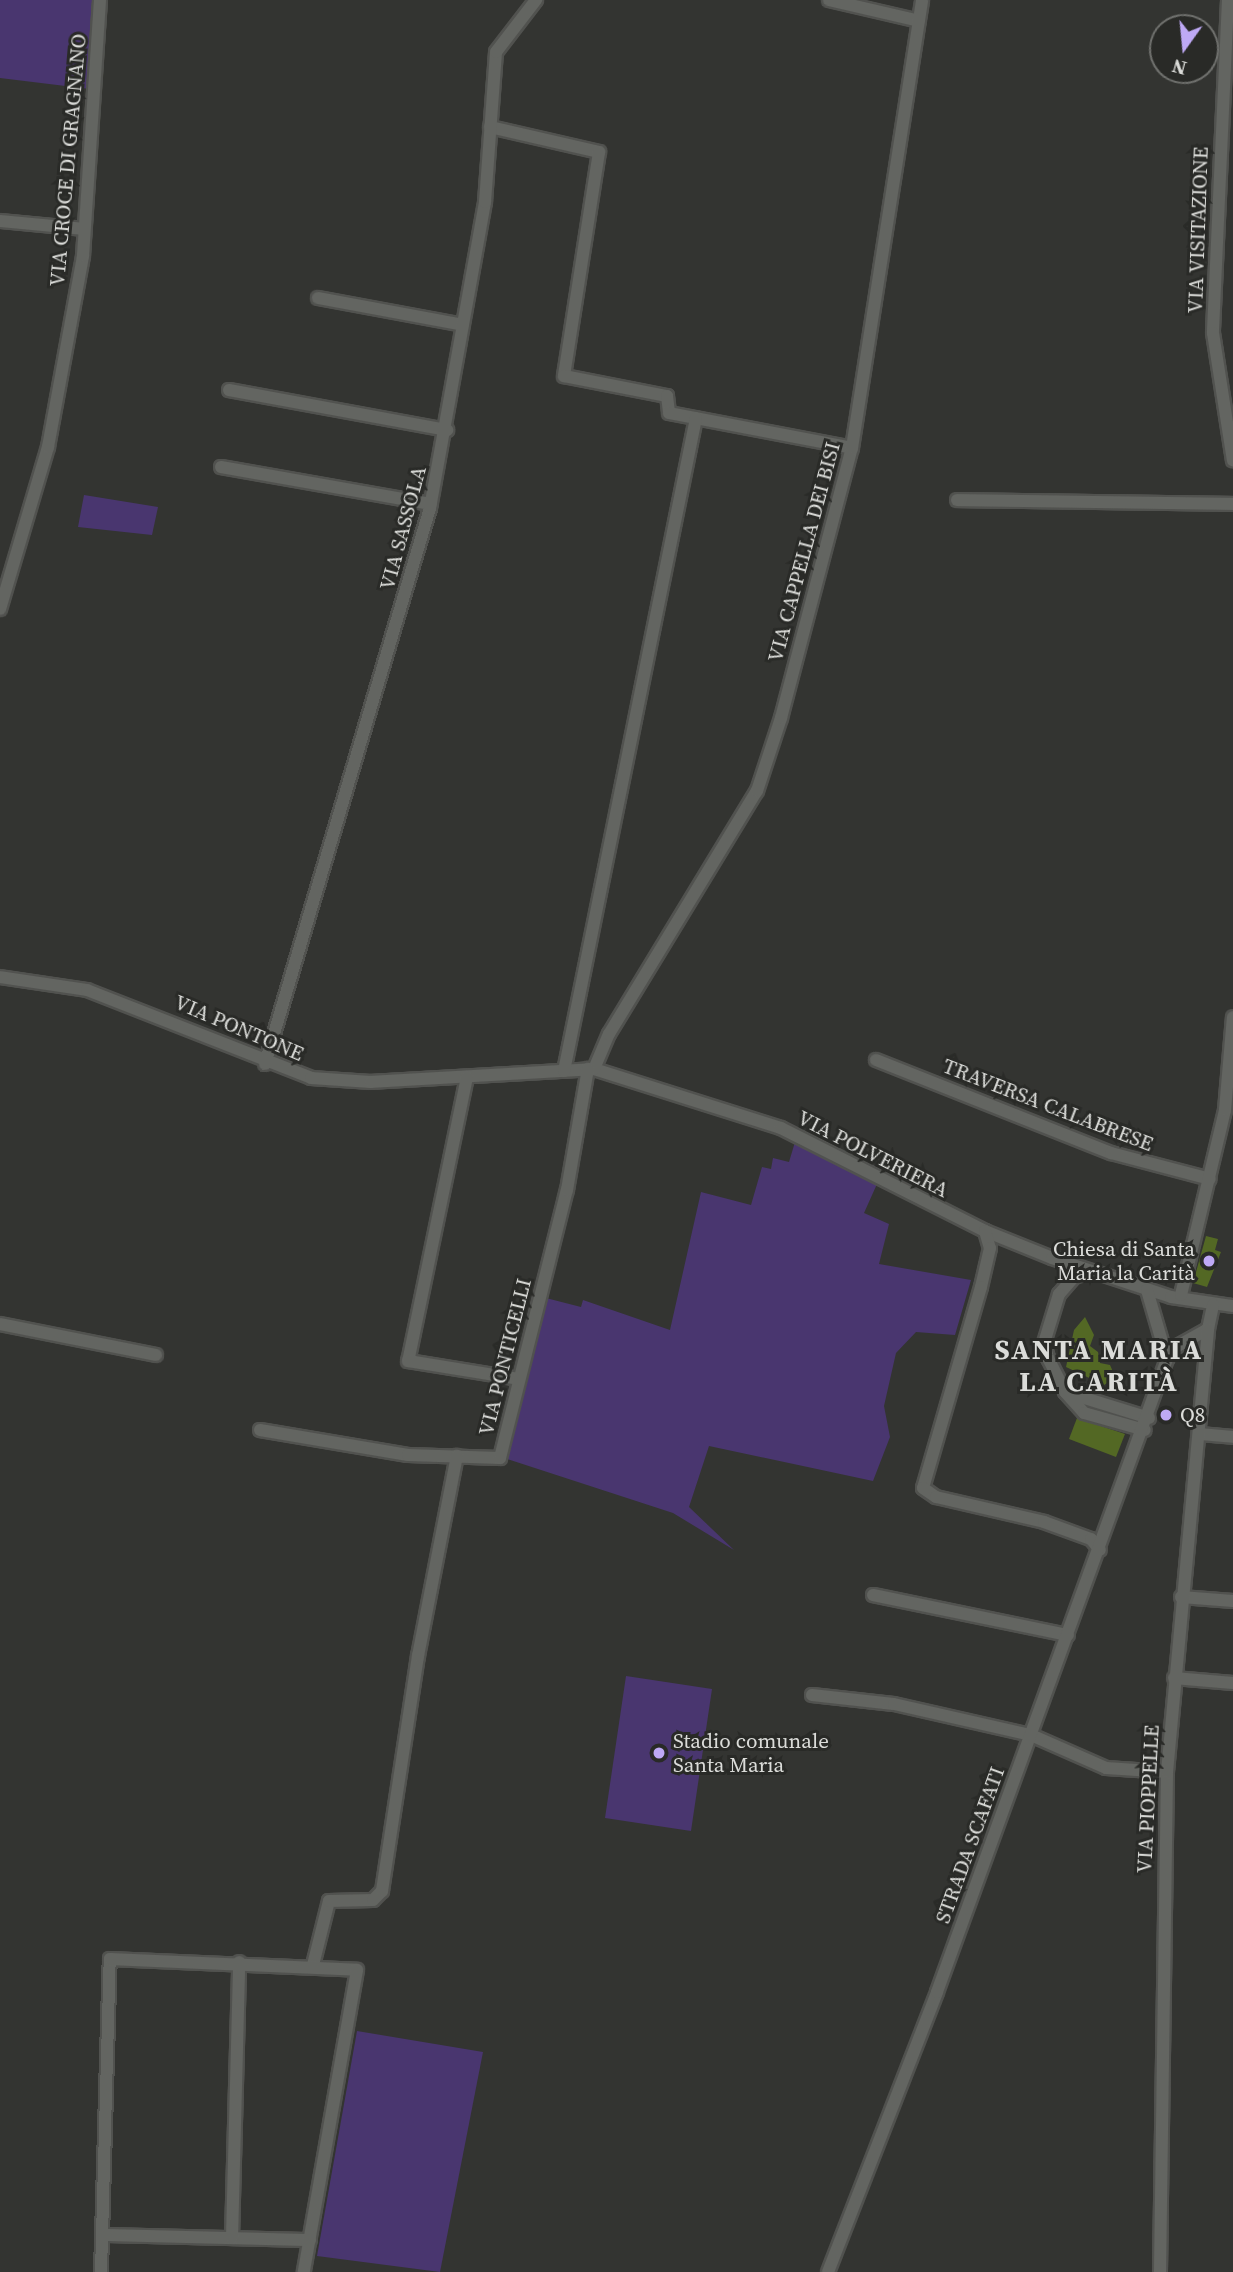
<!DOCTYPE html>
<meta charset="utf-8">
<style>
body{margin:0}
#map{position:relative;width:1233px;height:2272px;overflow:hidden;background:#333431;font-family:"Source Serif 4",serif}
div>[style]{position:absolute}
.green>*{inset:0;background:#49366f}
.building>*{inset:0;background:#536824}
.roads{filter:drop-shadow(2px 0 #51524f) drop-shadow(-2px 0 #51524f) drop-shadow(0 2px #51524f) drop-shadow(0 -2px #51524f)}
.minor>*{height:12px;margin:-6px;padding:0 6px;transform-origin:6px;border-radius:6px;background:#636561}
.dots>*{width:19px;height:19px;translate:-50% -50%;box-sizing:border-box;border:4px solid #292a27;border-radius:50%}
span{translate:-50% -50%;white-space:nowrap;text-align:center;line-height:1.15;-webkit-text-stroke:6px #292a27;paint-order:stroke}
.street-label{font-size:21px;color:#dbdcd9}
.poi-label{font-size:21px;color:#dbdcd9}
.right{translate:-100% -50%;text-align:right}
.left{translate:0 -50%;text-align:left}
.district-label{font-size:28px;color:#dbdcd9;font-weight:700;letter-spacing:2px}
.north{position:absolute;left:1149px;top:14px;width:70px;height:70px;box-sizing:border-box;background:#292a27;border:2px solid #70716e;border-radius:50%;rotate:195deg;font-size:19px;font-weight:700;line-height:28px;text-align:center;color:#dbdcd9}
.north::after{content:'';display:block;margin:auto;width:24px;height:32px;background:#bea9f5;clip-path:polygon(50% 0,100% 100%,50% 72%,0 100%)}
</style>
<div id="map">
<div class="green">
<i style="clip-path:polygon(0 0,95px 0,90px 89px,0 78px)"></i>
<i style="clip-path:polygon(84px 495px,158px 507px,152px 535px,78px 527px)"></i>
<i style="clip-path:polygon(795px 1142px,877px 1184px,864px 1213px,889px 1224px,879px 1264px,971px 1280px,955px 1335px,916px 1332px,896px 1353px,884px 1406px,890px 1437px,873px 1481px,709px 1446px,689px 1507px,734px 1550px,673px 1513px,504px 1458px,542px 1297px,581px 1307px,583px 1300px,670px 1330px,701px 1192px,751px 1205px,762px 1167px,771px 1169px,773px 1158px,789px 1162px)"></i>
<i style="clip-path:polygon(626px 1676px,712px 1689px,691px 1831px,605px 1818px)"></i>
<i style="clip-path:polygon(357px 2031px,483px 2052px,440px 2272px,317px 2256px)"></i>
</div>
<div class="building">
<i style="clip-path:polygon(1206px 1236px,1218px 1239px,1215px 1250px,1221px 1252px,1207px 1287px,1193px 1283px)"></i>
<i style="clip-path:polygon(1085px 1317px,1094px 1335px,1090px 1346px,1098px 1352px,1100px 1363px,1110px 1365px,1114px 1374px,1119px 1372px,1123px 1384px,1118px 1388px,1112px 1380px,1104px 1385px,1066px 1367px,1074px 1330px)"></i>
<i style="clip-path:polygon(1077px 1418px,1125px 1434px,1116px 1457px,1069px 1439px)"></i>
</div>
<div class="roads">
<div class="minor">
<i style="left:829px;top:0;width:92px;rotate:13.1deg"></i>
<i style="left:1228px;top:0;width:333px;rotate:92.6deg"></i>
<i style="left:1213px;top:333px;width:129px;rotate:81.1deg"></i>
<i style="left:490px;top:127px;width:112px;rotate:12.9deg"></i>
<i style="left:599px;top:152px;width:227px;rotate:98.9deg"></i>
<i style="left:564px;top:376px;width:105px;rotate:11deg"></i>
<i style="left:667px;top:396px;width:17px;rotate:83deg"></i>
<i style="left:669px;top:413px;width:186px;rotate:10.8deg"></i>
<i style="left:0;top:221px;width:84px;rotate:5.4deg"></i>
<i style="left:318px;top:298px;width:147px;rotate:10.5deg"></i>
<i style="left:229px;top:390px;width:222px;rotate:10.4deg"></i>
<i style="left:221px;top:467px;width:213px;rotate:10deg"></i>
<i style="left:957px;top:500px;width:276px;rotate:0.8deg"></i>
<i style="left:0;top:609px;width:169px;rotate:-73.5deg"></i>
<i style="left:48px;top:447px;width:194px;rotate:-79.6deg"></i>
<i style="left:83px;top:256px;width:257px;rotate:-86.2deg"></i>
<i style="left:0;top:977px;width:88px;rotate:8.5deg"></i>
<i style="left:87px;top:990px;width:241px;rotate:21.4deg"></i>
<i style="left:311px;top:1078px;width:60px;rotate:3.8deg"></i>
<i style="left:371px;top:1082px;width:223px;rotate:-3.3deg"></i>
<i style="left:594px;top:1069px;width:196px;rotate:17.5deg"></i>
<i style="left:781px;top:1128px;width:229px;rotate:26.8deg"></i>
<i style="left:985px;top:1231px;width:72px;rotate:21.9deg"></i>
<i style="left:1052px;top:1258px;width:125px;rotate:18.1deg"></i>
<i style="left:1171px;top:1297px;width:63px;rotate:8.3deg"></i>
<i style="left:876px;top:1060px;width:253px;rotate:21.6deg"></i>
<i style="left:1111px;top:1153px;width:102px;rotate:14.7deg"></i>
<i style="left:265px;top:1064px;width:580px;rotate:-73.47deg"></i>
<i style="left:430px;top:508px;width:311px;rotate:-79.8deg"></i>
<i style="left:485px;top:202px;width:150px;rotate:-85.8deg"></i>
<i style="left:496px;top:52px;width:66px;rotate:-52.4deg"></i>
<i style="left:594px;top:1069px;width:38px;rotate:-67deg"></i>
<i style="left:609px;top:1034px;width:285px;rotate:-58.7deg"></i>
<i style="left:757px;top:791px;width:77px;rotate:-71.8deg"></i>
<i style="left:781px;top:718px;width:279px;rotate:-75.3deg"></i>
<i style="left:852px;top:448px;width:453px;rotate:-81.1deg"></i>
<i style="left:564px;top:1071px;width:666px;rotate:-78.57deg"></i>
<i style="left:467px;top:1077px;width:290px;rotate:101.7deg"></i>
<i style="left:408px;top:1361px;width:112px;rotate:9.2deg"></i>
<i style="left:985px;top:1231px;width:18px;rotate:74deg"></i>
<i style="left:990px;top:1248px;width:40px;rotate:103deg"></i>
<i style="left:981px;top:1287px;width:209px;rotate:106.1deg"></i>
<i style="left:923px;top:1488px;width:16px;rotate:35deg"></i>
<i style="left:936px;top:1497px;width:111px;rotate:13deg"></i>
<i style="left:1044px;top:1522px;width:50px;rotate:19.9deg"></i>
<i style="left:1091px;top:1539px;width:14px;rotate:51deg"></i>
<i style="left:1090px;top:1272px;width:17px;rotate:163deg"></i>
<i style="left:1074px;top:1277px;width:23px;rotate:131deg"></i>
<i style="left:1059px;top:1294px;width:51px;rotate:107deg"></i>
<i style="left:1044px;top:1343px;width:16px;rotate:75deg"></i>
<i style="left:1048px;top:1358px;width:38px;rotate:63deg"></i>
<i style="left:1065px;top:1392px;width:88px;rotate:17.2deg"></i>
<i style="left:1147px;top:1290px;width:72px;rotate:73.8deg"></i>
<i style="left:1181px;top:1295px;width:190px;rotate:-76.6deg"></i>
<i style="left:1225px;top:1110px;width:93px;rotate:-85.1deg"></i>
<i style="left:0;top:1324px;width:159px;rotate:11.2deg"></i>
<i style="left:1066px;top:1393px;width:27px;rotate:48deg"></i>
<i style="left:1084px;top:1413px;width:63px;rotate:15.6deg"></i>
<i style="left:260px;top:1430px;width:150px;rotate:9.6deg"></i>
<i style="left:408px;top:1455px;width:92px;rotate:1.9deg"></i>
<i style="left:500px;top:1458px;width:276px;rotate:-76deg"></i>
<i style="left:567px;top:1190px;width:123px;rotate:-80.2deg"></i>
<i style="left:1200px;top:1434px;width:33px;rotate:5deg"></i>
<i style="left:873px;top:1595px;width:199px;rotate:11.6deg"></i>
<i style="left:1181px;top:1597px;width:52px;rotate:4.4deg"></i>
<i style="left:1174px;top:1678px;width:59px;rotate:4.8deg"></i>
<i style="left:812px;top:1695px;width:82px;rotate:6.3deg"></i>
<i style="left:894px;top:1704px;width:140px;rotate:12.8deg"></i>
<i style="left:1031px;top:1735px;width:82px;rotate:23.7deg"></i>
<i style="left:1106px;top:1768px;width:61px;rotate:3.8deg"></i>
<i style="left:313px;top:1965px;width:66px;rotate:-76deg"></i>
<i style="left:329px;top:1901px;width:44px;rotate:-1.3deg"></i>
<i style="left:373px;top:1900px;width:13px;rotate:-45deg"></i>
<i style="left:382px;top:1891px;width:238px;rotate:-81.3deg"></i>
<i style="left:418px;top:1656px;width:204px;rotate:-79deg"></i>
<i style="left:103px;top:2235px;width:207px;rotate:1.4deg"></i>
<i style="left:232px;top:2238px;width:276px;rotate:-88.5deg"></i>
<i style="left:101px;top:2272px;width:313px;rotate:-88.4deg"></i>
<i style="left:110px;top:1959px;width:247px;rotate:2.5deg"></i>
<i style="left:357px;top:1970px;width:307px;rotate:100deg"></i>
<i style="left:828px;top:2272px;width:300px;rotate:-68.7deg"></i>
<i style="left:937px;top:1992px;width:673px;rotate:-70.03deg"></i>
<i style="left:1167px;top:1359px;width:13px;rotate:-58deg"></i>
<i style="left:1174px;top:1348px;width:39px;rotate:-29deg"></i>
<i style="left:1208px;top:1329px;width:25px;rotate:-78deg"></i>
<i style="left:1160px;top:2272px;width:500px;rotate:-89.2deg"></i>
<i style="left:1167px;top:1772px;width:445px;rotate:-84.7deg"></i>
</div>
</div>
<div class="dots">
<i style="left:1209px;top:1261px;background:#bea9f5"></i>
<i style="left:1166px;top:1415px;background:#bea9f5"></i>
<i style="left:659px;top:1753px;background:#bea9f5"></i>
</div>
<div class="street-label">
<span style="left:68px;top:160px;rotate:-85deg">VIA CROCE DI GRAGNANO</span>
<span style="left:1198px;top:230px;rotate:-88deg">VIA VISITAZIONE</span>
<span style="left:403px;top:528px;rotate:-75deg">VIA SASSOLA</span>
<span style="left:804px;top:552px;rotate:-75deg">VIA CAPPELLA DEI BISI</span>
<span style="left:239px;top:1028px;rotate:23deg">VIA PONTONE</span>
<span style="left:1048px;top:1105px;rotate:21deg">TRAVERSA CALABRESE</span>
<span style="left:873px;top:1154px;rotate:27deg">VIA POLVERIERA</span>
<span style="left:505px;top:1357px;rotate:-76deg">VIA PONTICELLI</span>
<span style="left:1148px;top:1799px;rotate:-87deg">VIA PIOPPELLE</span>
<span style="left:970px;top:1845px;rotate:-70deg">STRADA SCAFATI</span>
</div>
<div class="poi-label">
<span class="right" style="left:1195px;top:1261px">Chiesa di Santa<br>Maria la Carità</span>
<span class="left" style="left:1180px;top:1415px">Q8</span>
<span class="left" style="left:673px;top:1753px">Stadio comunale<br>Santa Maria</span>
</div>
<div class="district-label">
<span style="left:1099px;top:1365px">SANTA MARIA<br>LA CARITÀ</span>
</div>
<div class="north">N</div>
</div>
